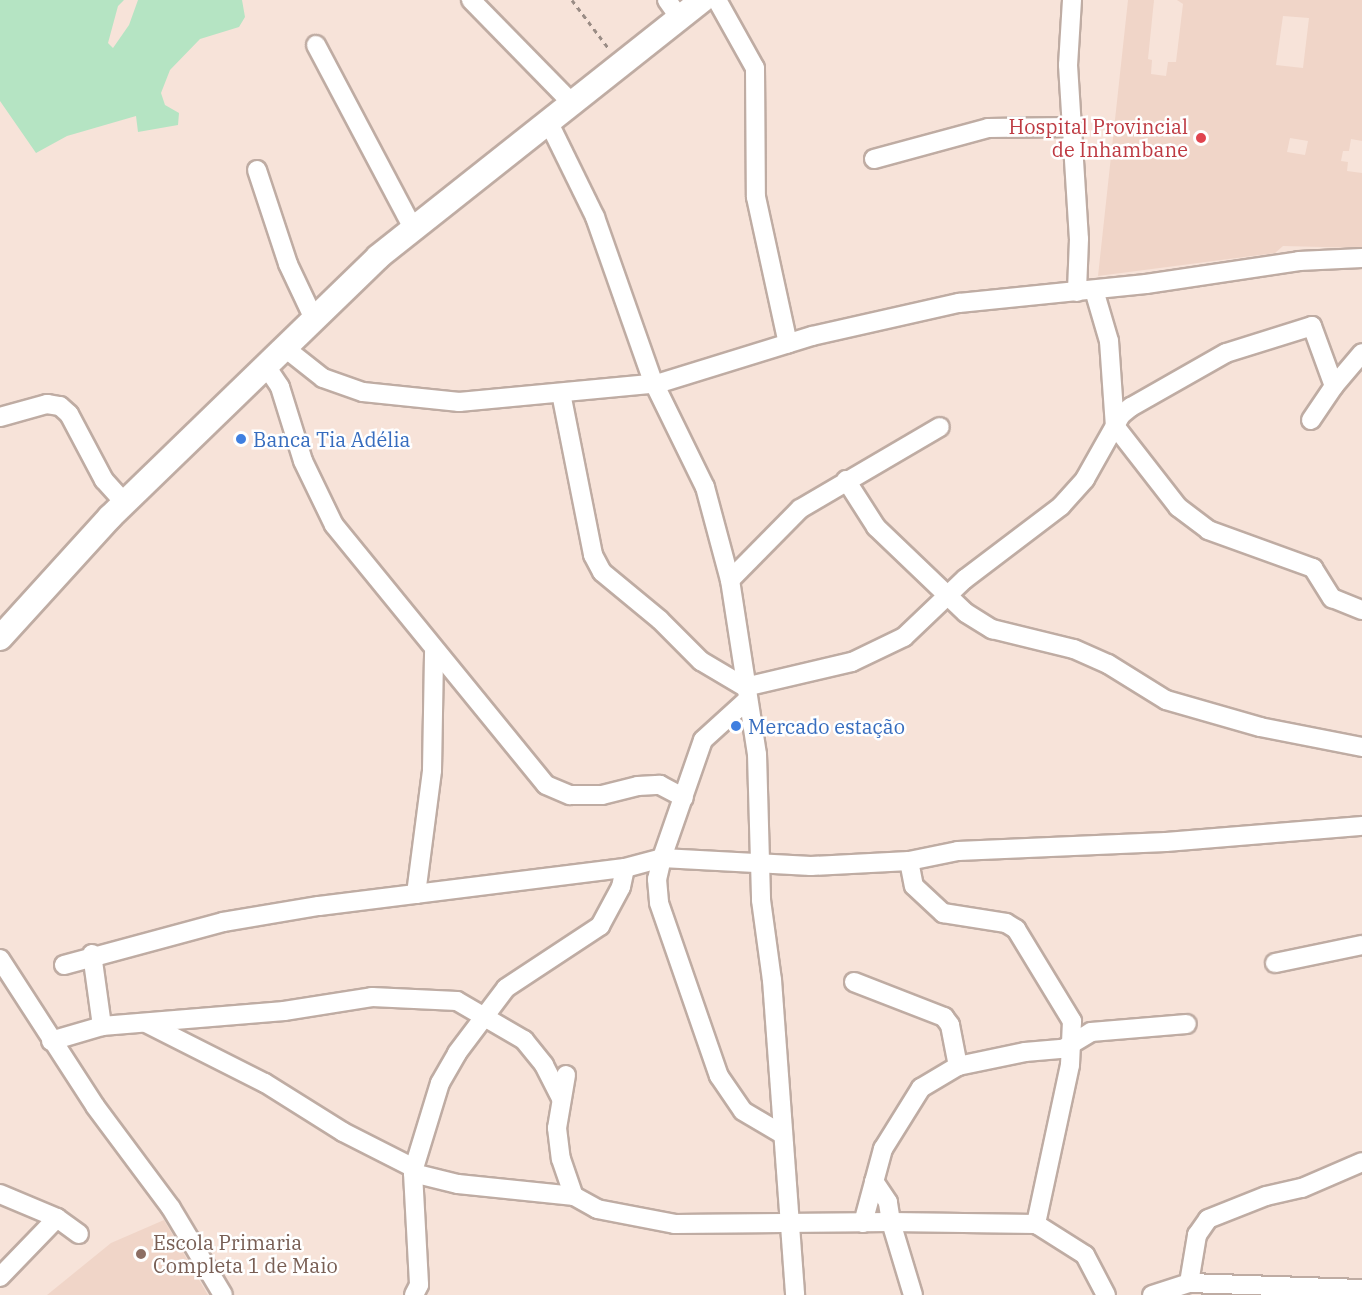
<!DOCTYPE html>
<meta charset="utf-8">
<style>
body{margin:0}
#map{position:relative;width:1362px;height:1295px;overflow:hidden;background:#f7e3d9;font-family:"IBM Plex Serif",serif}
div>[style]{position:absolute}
.built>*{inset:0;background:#f0d5c8}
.green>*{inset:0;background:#b5e4c3}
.path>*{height:3px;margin-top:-1.5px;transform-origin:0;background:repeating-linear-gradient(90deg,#9a8c85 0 4.5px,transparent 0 9px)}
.roads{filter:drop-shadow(2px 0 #bfaca3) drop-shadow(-2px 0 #bfaca3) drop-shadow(0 2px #bfaca3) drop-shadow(0 -2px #bfaca3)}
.minor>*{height:18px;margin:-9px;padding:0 9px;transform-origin:9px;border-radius:9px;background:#fff}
.major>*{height:24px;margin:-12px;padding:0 12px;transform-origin:12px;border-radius:12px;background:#fff}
.dots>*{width:16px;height:16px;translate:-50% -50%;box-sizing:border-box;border:3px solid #fff;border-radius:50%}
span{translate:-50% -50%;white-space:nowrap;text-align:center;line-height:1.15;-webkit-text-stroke:5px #fff;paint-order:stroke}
.health-label{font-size:20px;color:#be3a42}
.right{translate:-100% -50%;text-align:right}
.shop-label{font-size:20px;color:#366cbe}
.left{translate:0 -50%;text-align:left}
.education-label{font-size:20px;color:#785e54}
</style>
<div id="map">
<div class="built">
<i style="clip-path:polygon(evenodd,1128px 0,1154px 0,1148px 59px,1152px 60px,1151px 74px,1166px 76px,1168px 62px,1176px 62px,1183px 4px,1177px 0,1362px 0,1362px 141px,1351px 139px,1349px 151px,1343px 151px,1341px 161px,1348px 162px,1347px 171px,1362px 173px,1362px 248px,1283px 246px,1275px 253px,1098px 276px,1128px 0,1283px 16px,1309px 18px,1303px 68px,1276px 65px,1283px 16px,1128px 0,1290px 138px,1308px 141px,1305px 155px,1287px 152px,1290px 138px)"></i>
<i style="clip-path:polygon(164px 1220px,208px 1295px,47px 1295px,111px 1243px)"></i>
</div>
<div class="green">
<i style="clip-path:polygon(0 0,124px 0,118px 6px,108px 43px,113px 48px,129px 25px,138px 0,242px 0,245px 17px,239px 27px,200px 39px,170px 70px,161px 93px,165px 105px,179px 113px,178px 125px,138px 132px,136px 116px,67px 136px,36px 153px,0 101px)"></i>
</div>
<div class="path">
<i style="left:572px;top:0;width:61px;rotate:52.9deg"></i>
</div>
<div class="roads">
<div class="minor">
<i style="left:471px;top:0;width:143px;rotate:45.6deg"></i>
<i style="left:667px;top:0;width:21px;rotate:55deg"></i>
<i style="left:717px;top:0;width:78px;rotate:60.8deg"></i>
<i style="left:755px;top:68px;width:129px;rotate:89.6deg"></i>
<i style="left:756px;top:197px;width:150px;rotate:77.7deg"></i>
<i style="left:1072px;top:0;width:65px;rotate:93.5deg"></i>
<i style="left:1068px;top:65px;width:174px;rotate:86.4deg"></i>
<i style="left:1079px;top:239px;width:53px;rotate:92.2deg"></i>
<i style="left:316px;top:45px;width:209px;rotate:62.1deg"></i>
<i style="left:549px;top:123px;width:105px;rotate:63.9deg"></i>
<i style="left:595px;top:217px;width:172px;rotate:70.6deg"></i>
<i style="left:652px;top:379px;width:120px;rotate:63.9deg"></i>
<i style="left:705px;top:487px;width:96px;rotate:75deg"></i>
<i style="left:730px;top:580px;width:176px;rotate:81.2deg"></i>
<i style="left:757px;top:754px;width:146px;rotate:88.4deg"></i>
<i style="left:761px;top:900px;width:81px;rotate:82.2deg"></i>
<i style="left:772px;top:980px;width:316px;rotate:85.8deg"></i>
<i style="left:874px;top:159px;width:118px;rotate:-15.2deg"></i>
<i style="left:988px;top:128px;width:81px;rotate:-0.7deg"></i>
<i style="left:257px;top:170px;width:99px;rotate:71.7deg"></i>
<i style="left:288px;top:264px;width:61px;rotate:64.7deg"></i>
<i style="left:1094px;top:290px;width:53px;rotate:73.6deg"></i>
<i style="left:1109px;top:341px;width:85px;rotate:86deg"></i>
<i style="left:1115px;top:426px;width:103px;rotate:52.1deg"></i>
<i style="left:1178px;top:507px;width:38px;rotate:37deg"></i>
<i style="left:1208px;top:530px;width:112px;rotate:19.9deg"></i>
<i style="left:1313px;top:568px;width:36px;rotate:58deg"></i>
<i style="left:1332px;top:598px;width:32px;rotate:22deg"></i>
<i style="left:285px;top:348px;width:48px;rotate:38.3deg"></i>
<i style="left:323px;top:378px;width:42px;rotate:19.3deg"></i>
<i style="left:363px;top:392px;width:97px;rotate:5.9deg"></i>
<i style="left:459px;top:402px;width:202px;rotate:-5.4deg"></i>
<i style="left:660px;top:383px;width:159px;rotate:-17.2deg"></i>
<i style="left:812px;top:336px;width:151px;rotate:-12.7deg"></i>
<i style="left:959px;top:303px;width:188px;rotate:-5.8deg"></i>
<i style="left:1146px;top:284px;width:155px;rotate:-8.5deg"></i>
<i style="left:1299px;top:261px;width:63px;rotate:-2.7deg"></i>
<i style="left:266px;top:366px;width:25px;rotate:56deg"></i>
<i style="left:280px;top:387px;width:77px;rotate:72.7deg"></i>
<i style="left:303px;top:461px;width:71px;rotate:64.2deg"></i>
<i style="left:334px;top:525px;width:335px;rotate:50.8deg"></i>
<i style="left:546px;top:785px;width:26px;rotate:23deg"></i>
<i style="left:570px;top:795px;width:32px"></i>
<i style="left:602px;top:795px;width:37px;rotate:-14deg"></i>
<i style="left:638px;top:786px;width:22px;rotate:-3deg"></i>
<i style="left:660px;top:785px;width:27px;rotate:28deg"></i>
<i style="left:561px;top:393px;width:165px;rotate:78.8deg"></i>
<i style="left:593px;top:555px;width:19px;rotate:62deg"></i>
<i style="left:602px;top:572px;width:75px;rotate:39.6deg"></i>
<i style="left:660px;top:620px;width:58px;rotate:45deg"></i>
<i style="left:701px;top:661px;width:51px;rotate:30.6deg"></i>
<i style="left:745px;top:687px;width:110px;rotate:-13.2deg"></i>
<i style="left:852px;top:662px;width:58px;rotate:-25.7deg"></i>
<i style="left:904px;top:637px;width:84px;rotate:-43.6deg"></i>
<i style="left:965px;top:579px;width:121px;rotate:-37.2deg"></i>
<i style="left:1061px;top:506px;width:36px;rotate:-48deg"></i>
<i style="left:1085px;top:479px;width:73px;rotate:-60.6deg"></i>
<i style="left:1121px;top:415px;width:13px;rotate:-39deg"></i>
<i style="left:1131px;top:407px;width:109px;rotate:-29.6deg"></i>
<i style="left:1226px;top:353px;width:90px;rotate:-17.4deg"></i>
<i style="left:1312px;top:326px;width:64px;rotate:69.9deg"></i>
<i style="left:1334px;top:386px;width:43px;rotate:-49.7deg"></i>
<i style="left:0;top:417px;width:49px;rotate:-15.5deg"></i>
<i style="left:47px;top:404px;width:13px;rotate:9deg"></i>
<i style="left:60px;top:406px;width:12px;rotate:42deg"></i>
<i style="left:69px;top:414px;width:75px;rotate:62.1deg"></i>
<i style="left:104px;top:480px;width:31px;rotate:48deg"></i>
<i style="left:1311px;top:420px;width:41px;rotate:-55.9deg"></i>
<i style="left:846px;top:480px;width:56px;rotate:57.4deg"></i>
<i style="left:876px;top:527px;width:124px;rotate:43.7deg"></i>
<i style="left:966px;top:613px;width:31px;rotate:32deg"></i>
<i style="left:992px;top:629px;width:84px;rotate:13.7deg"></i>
<i style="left:1074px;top:649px;width:37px;rotate:24deg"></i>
<i style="left:1108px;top:664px;width:68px;rotate:31.8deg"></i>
<i style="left:1166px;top:700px;width:98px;rotate:16deg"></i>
<i style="left:1260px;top:727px;width:104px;rotate:11.1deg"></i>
<i style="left:730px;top:580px;width:100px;rotate:-45.4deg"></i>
<i style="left:800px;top:509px;width:162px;rotate:-30.4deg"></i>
<i style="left:746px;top:701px;width:58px;rotate:137.8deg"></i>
<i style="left:703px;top:740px;width:125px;rotate:109.2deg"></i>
<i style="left:662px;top:858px;width:22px;rotate:103deg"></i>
<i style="left:657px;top:879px;width:24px;rotate:85deg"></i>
<i style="left:659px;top:903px;width:183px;rotate:70.9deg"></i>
<i style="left:719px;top:1076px;width:42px;rotate:55.6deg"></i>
<i style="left:743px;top:1111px;width:45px;rotate:30.5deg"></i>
<i style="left:909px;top:861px;width:25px;rotate:79deg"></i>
<i style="left:914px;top:886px;width:40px;rotate:43deg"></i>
<i style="left:943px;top:913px;width:64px;rotate:9deg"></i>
<i style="left:1006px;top:923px;width:12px;rotate:31deg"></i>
<i style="left:1016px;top:929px;width:108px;rotate:58.7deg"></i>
<i style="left:1072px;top:1021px;width:44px;rotate:92.6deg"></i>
<i style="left:1070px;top:1065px;width:163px;rotate:102.1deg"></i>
<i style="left:416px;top:894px;width:125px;rotate:-82.6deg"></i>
<i style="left:432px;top:770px;width:119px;rotate:-89deg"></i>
<i style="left:92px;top:954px;width:73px;rotate:82.1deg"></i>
<i style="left:0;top:959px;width:175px;rotate:57.1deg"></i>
<i style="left:95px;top:1106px;width:127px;rotate:53.3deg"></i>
<i style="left:171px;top:1208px;width:101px;rotate:59.1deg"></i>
<i style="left:1275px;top:963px;width:89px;rotate:-11.7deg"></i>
<i style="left:64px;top:965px;width:165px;rotate:-15.1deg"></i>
<i style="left:223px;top:922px;width:97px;rotate:-9.5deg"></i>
<i style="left:319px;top:906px;width:308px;rotate:-7.1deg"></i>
<i style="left:625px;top:868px;width:38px;rotate:-15deg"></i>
<i style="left:662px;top:858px;width:149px;rotate:3.1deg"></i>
<i style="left:811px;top:866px;width:98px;rotate:-2.9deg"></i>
<i style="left:909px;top:861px;width:50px;rotate:-11.5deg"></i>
<i style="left:958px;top:851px;width:208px;rotate:-2.5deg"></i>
<i style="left:1166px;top:842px;width:197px;rotate:-4.7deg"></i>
<i style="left:854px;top:982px;width:97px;rotate:21.3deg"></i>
<i style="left:944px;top:1017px;width:10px;rotate:53deg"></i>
<i style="left:950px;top:1025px;width:42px;rotate:79deg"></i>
<i style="left:146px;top:1023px;width:133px;rotate:26.8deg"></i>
<i style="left:265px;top:1083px;width:92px;rotate:32.1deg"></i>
<i style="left:343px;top:1132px;width:80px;rotate:26.9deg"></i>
<i style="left:414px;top:1168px;width:5px;rotate:101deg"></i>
<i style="left:413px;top:1173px;width:46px;rotate:13.7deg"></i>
<i style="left:458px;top:1184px;width:117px;rotate:5.9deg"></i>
<i style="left:574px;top:1196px;width:26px;rotate:29deg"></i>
<i style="left:597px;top:1209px;width:79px;rotate:10.9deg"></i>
<i style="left:675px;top:1224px;width:216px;rotate:-0.5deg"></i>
<i style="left:891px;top:1222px;width:20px;rotate:-99deg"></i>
<i style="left:888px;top:1202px;width:25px;rotate:-124deg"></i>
<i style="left:51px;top:1041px;width:53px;rotate:-16.4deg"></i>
<i style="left:102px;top:1026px;width:183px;rotate:-4.7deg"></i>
<i style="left:284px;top:1011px;width:89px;rotate:-9deg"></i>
<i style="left:372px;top:997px;width:85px;rotate:2.7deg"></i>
<i style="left:457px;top:1001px;width:78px;rotate:30.2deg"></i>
<i style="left:524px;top:1040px;width:32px;rotate:51deg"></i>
<i style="left:544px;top:1065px;width:37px;rotate:63deg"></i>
<i style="left:566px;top:1075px;width:54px;rotate:99.6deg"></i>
<i style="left:557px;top:1128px;width:31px;rotate:83deg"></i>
<i style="left:561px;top:1159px;width:39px;rotate:71deg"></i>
<i style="left:414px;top:1168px;width:89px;rotate:-73deg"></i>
<i style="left:440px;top:1083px;width:34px;rotate:-60deg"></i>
<i style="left:457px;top:1053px;width:81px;rotate:-53deg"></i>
<i style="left:506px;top:988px;width:113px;rotate:-33.4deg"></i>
<i style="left:600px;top:926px;width:44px;rotate:-61.7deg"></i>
<i style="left:621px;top:887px;width:19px;rotate:-78deg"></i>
<i style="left:413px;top:1173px;width:112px;rotate:86.9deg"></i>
<i style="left:419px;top:1285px;width:11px;rotate:117deg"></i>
<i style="left:0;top:1194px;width:62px;rotate:22.8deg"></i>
<i style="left:57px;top:1218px;width:27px;rotate:36deg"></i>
<i style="left:863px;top:1223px;width:77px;rotate:-74.9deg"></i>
<i style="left:883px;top:1149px;width:72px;rotate:-58.1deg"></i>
<i style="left:921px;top:1088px;width:43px;rotate:-30.7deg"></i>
<i style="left:958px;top:1066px;width:68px;rotate:-11.8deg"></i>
<i style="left:1025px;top:1052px;width:38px;rotate:-5deg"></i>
<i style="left:1063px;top:1049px;width:33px;rotate:-31deg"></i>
<i style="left:1091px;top:1032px;width:96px;rotate:-4.8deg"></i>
<i style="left:0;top:1277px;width:82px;rotate:-46deg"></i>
<i style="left:1189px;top:1283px;width:49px;rotate:-80.5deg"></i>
<i style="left:1197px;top:1235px;width:19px;rotate:-55deg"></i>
<i style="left:1208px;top:1219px;width:62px;rotate:-21.6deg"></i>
<i style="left:1266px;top:1196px;width:37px;rotate:-13deg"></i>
<i style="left:1302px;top:1188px;width:65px;rotate:-23.4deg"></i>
<i style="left:913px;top:1295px;width:76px;rotate:-106.8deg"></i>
<i style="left:891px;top:1222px;width:145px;rotate:0.8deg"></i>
<i style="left:1036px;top:1224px;width:58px;rotate:32.3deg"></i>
<i style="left:1085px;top:1255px;width:45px;rotate:62.3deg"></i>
<i style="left:1152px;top:1295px;width:39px;rotate:-18deg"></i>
<i style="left:1189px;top:1283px;width:173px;rotate:2deg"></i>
</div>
<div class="major">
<i style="left:0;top:638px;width:164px;rotate:-47.7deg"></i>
<i style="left:110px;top:517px;width:373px;rotate:-44.1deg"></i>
<i style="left:378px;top:257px;width:414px;rotate:-38.4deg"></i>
</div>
</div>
<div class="dots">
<i style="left:1201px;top:138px;background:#e0444e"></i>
<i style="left:241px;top:439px;background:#3f7fe0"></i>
<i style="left:736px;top:726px;background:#3f7fe0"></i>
<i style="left:141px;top:1254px;background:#8d6e63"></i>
</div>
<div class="health-label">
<span class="right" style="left:1188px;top:138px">Hospital Provincial<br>de Inhambane</span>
</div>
<div class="shop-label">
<span class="left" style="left:253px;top:439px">Banca Tia Adélia</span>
<span class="left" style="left:748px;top:726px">Mercado estação</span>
</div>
<div class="education-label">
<span class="left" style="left:153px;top:1254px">Escola Primaria<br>Completa 1 de Maio</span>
</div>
</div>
